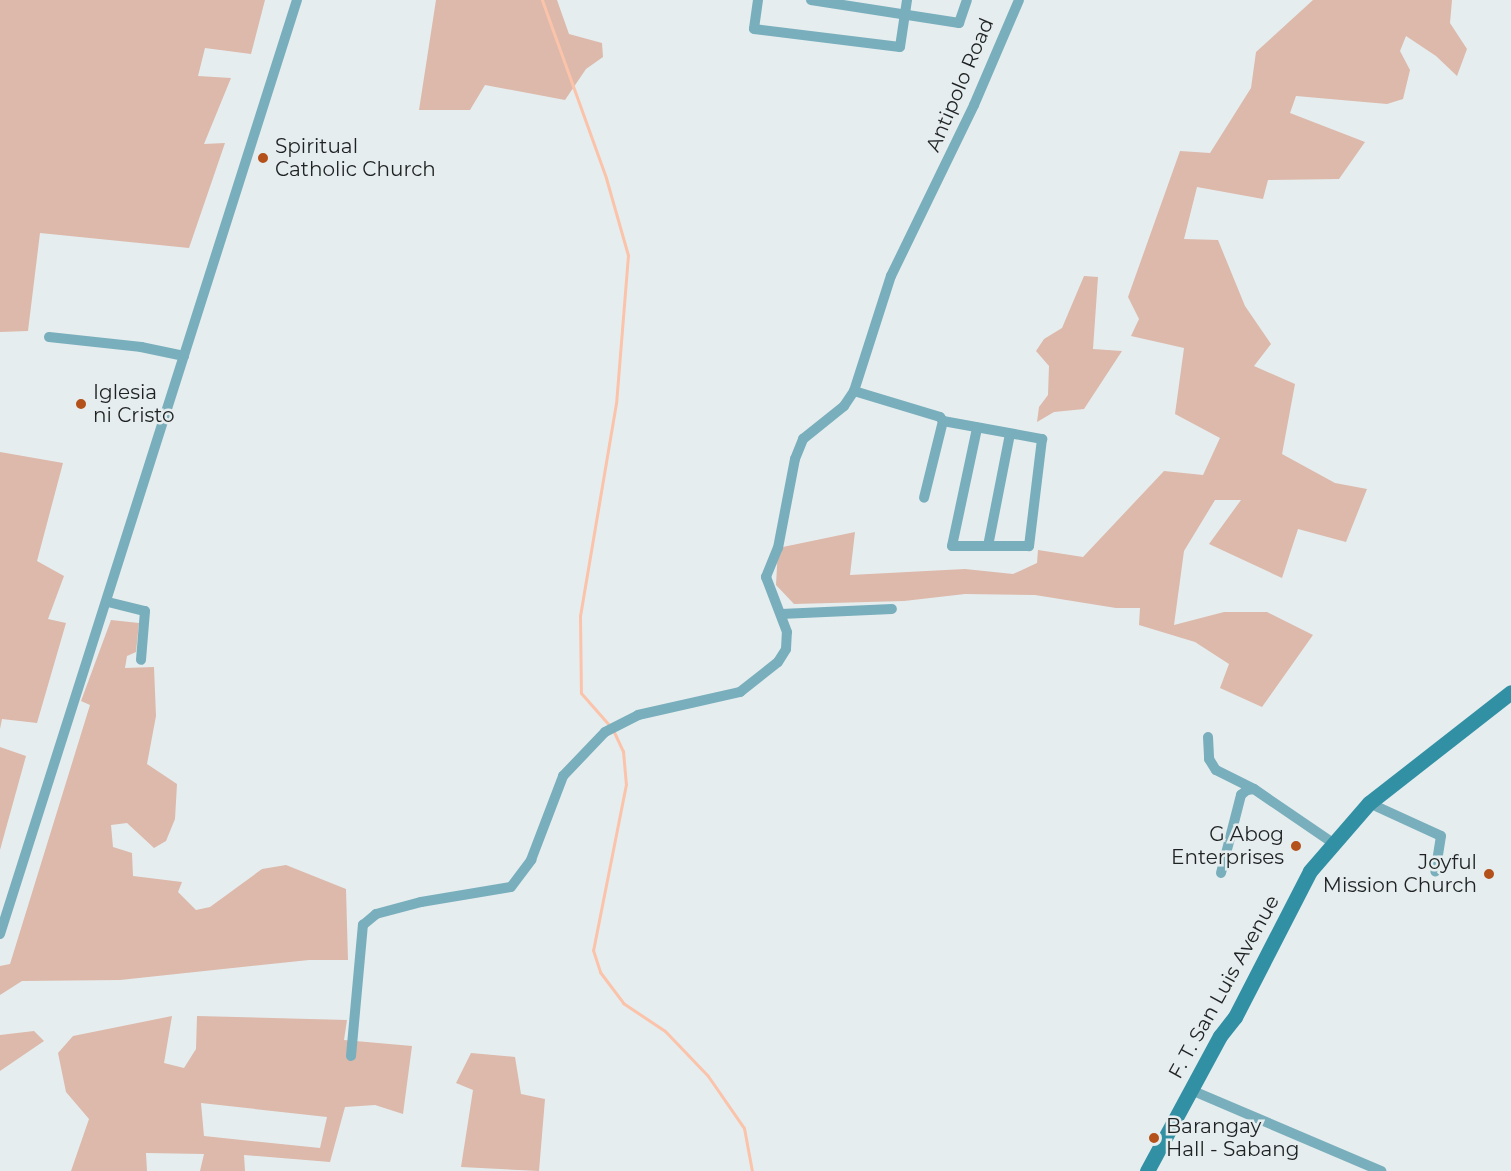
<!DOCTYPE html>
<style>
body{margin:0}
#map{position:relative;width:1511px;height:1171px;overflow:hidden;background:#e6edef;font-family:Montserrat,sans-serif}
div>[style]{position:absolute}
.green>*{inset:0;background:#dcb9aa}
.stream>*{height:3px;margin:-1.5px;padding:0 1.5px;transform-origin:1.5px;border-radius:1.5px;background:#fbc3aa}
.street>*{height:10px;margin:-5px;padding:0 5px;transform-origin:5px;border-radius:5px;background:#79afbc}
.secondary>*{height:15px;margin:-7.5px;padding:0 7.5px;transform-origin:7.5px;border-radius:7.5px;background:#3290a4}
.dots>*{width:16px;height:16px;translate:-50% -50%;box-sizing:border-box;border:3px solid #e6edef;border-radius:50%}
span{translate:-50% -50%;white-space:nowrap;text-align:center;line-height:1.15;-webkit-text-stroke:5px #e6edef;paint-order:stroke}
.street-label{font-size:20px;color:#1f2222}
.poi-label{font-size:20px;color:#1f2222}
.left{translate:0 -50%;text-align:left}
.right{translate:-100% -50%;text-align:right}
</style>
<div id="map">
<div class="green">
<i style="clip-path:polygon(0 0,265px 0,251px 54px,205px 48px,198px 76px,231px 78px,204px 144px,225px 143px,189px 248px,40px 233px,28px 331px,0 332px)"></i>
<i style="clip-path:polygon(436px 0,557px 0,569px 34px,602px 43px,603px 57px,586px 69px,565px 100px,485px 85px,470px 110px,419px 110px)"></i>
<i style="clip-path:polygon(1313px 0,1452px 0,1450px 23px,1467px 49px,1457px 76px,1436px 56px,1406px 36px,1400px 51px,1410px 70px,1403px 99px,1387px 104px,1296px 96px,1290px 113px,1365px 142px,1339px 179px,1268px 180px,1263px 199px,1197px 187px,1184px 239px,1218px 240px,1245px 306px,1271px 344px,1254px 366px,1295px 384px,1282px 454px,1335px 483px,1367px 489px,1346px 542px,1298px 529px,1282px 578px,1209px 544px,1241px 500px,1215px 500px,1184px 551px,1174px 625px,1224px 612px,1267px 612px,1313px 635px,1262px 707px,1220px 688px,1229px 664px,1195px 642px,1139px 625px,1140px 608px,1116px 608px,1035px 595px,965px 594px,904px 601px,794px 604px,776px 585px,778px 548px,855px 532px,850px 575px,965px 569px,1013px 574px,1037px 563px,1038px 550px,1083px 557px,1164px 471px,1203px 475px,1220px 438px,1175px 414px,1184px 348px,1131px 336px,1139px 319px,1128px 297px,1180px 151px,1210px 153px,1251px 88px,1256px 52px)"></i>
<i style="clip-path:polygon(1084px 276px,1098px 277px,1093px 349px,1122px 351px,1084px 409px,1054px 412px,1037px 422px,1039px 407px,1048px 395px,1049px 366px,1036px 351px,1044px 339px,1062px 328px)"></i>
<i style="clip-path:polygon(0 452px,63px 463px,37px 561px,64px 576px,48px 619px,66px 623px,37px 723px,2px 719px,0 729px)"></i>
<i style="clip-path:polygon(111px 620px,139px 623px,136px 652px,127px 656px,125px 668px,154px 667px,156px 716px,147px 764px,177px 784px,175px 819px,166px 841px,154px 848px,127px 823px,111px 825px,113px 847px,132px 853px,133px 876px,182px 882px,178px 892px,196px 910px,210px 907px,262px 869px,286px 865px,346px 889px,348px 960px,309px 960px,120px 980px,22px 981px,0 995px,0 966px,10px 964px,90px 705px,81px 701px)"></i>
<i style="clip-path:polygon(0 747px,26px 756px,0 850px)"></i>
<i style="clip-path:polygon(evenodd,172px 1016px,164px 1063px,184px 1068px,196px 1049px,197px 1016px,347px 1020px,344px 1040px,412px 1046px,403px 1114px,375px 1105px,345px 1107px,330px 1162px,244px 1155px,245px 1171px,200px 1171px,204px 1154px,146px 1153px,147px 1171px,71px 1171px,89px 1119px,66px 1092px,58px 1053px,73px 1036px,172px 1016px,201px 1103px,327px 1117px,320px 1148px,204px 1136px,201px 1103px)"></i>
<i style="clip-path:polygon(34px 1031px,44px 1041px,0 1071px,0 1035px)"></i>
<i style="clip-path:polygon(471px 1053px,515px 1057px,521px 1094px,545px 1099px,539px 1171px,461px 1167px,473px 1090px,456px 1083px)"></i>
</div>
<div class="stream">
<i style="left:542px;top:0;width:189px;rotate:70.2deg"></i>
<i style="left:606px;top:178px;width:80px;rotate:74.1deg"></i>
<i style="left:628px;top:255px;width:148px;rotate:94.6deg"></i>
<i style="left:616px;top:403px;width:216px;rotate:99.6deg"></i>
<i style="left:580px;top:616px;width:77px;rotate:89.3deg"></i>
<i style="left:581px;top:693px;width:44px;rotate:48.7deg"></i>
<i style="left:614px;top:732px;width:21px;rotate:65deg"></i>
<i style="left:623px;top:751px;width:33px;rotate:85deg"></i>
<i style="left:626px;top:784px;width:169px;rotate:101.2deg"></i>
<i style="left:593px;top:950px;width:23px;rotate:72deg"></i>
<i style="left:600px;top:972px;width:39px;rotate:53deg"></i>
<i style="left:623px;top:1003px;width:50px;rotate:33.7deg"></i>
<i style="left:665px;top:1031px;width:62px;rotate:46.3deg"></i>
<i style="left:708px;top:1076px;width:63px;rotate:55.3deg"></i>
<i style="left:744px;top:1128px;width:44px;rotate:79.5deg"></i>
</div>
<div class="street">
<i style="left:758px;top:0;width:29px;rotate:98deg"></i>
<i style="left:754px;top:29px;width:147px;rotate:7deg"></i>
<i style="left:900px;top:47px;width:48px;rotate:-81.5deg"></i>
<i style="left:811px;top:0;width:150px;rotate:8.8deg"></i>
<i style="left:959px;top:23px;width:24px;rotate:-71deg"></i>
<i style="left:49px;top:337px;width:93px;rotate:6.2deg"></i>
<i style="left:141px;top:347px;width:44px;rotate:11.8deg"></i>
<i style="left:854px;top:391px;width:90px;rotate:16.8deg"></i>
<i style="left:940px;top:417px;width:5px;rotate:53deg"></i>
<i style="left:943px;top:421px;width:79px;rotate:103.9deg"></i>
<i style="left:943px;top:421px;width:101px;rotate:10.3deg"></i>
<i style="left:1042px;top:439px;width:108px;rotate:96.9deg"></i>
<i style="left:1029px;top:546px;width:77px;rotate:180deg"></i>
<i style="left:952px;top:546px;width:121px;rotate:-78deg"></i>
<i style="left:988px;top:546px;width:114px;rotate:-78.9deg"></i>
<i style="left:108px;top:602px;width:38px;rotate:14deg"></i>
<i style="left:145px;top:611px;width:49px;rotate:94.7deg"></i>
<i style="left:781px;top:614px;width:111px;rotate:-2.6deg"></i>
<i style="left:1208px;top:737px;width:22px;rotate:87deg"></i>
<i style="left:1209px;top:759px;width:13px;rotate:58deg"></i>
<i style="left:1216px;top:770px;width:42px;rotate:26.6deg"></i>
<i style="left:1369px;top:803px;width:79px;rotate:24.6deg"></i>
<i style="left:1441px;top:836px;width:36px;rotate:99deg"></i>
<i style="left:1221px;top:873px;width:81px;rotate:-75.6deg"></i>
<i style="left:1241px;top:795px;width:8px;rotate:-40deg"></i>
<i style="left:1247px;top:790px;width:7px;rotate:-8deg"></i>
<i style="left:1254px;top:789px;width:96px;rotate:34.4deg"></i>
<i style="left:0;top:934px;width:980px;rotate:-72.36deg"></i>
<i style="left:351px;top:1056px;width:132px;rotate:-84.8deg"></i>
<i style="left:363px;top:925px;width:17px;rotate:-40deg"></i>
<i style="left:376px;top:914px;width:47px;rotate:-14.9deg"></i>
<i style="left:421px;top:902px;width:91px;rotate:-9.5deg"></i>
<i style="left:511px;top:887px;width:34px;rotate:-53deg"></i>
<i style="left:531px;top:860px;width:90px;rotate:-69.1deg"></i>
<i style="left:563px;top:776px;width:61px;rotate:-46.3deg"></i>
<i style="left:605px;top:732px;width:37px;rotate:-27deg"></i>
<i style="left:638px;top:715px;width:105px;rotate:-12.7deg"></i>
<i style="left:740px;top:692px;width:48px;rotate:-38.3deg"></i>
<i style="left:778px;top:662px;width:15px;rotate:-58deg"></i>
<i style="left:786px;top:649px;width:17px;rotate:-87deg"></i>
<i style="left:787px;top:632px;width:59px;rotate:-110.9deg"></i>
<i style="left:766px;top:577px;width:31px;rotate:-68deg"></i>
<i style="left:778px;top:548px;width:91px;rotate:-79.2deg"></i>
<i style="left:795px;top:459px;width:22px;rotate:-68deg"></i>
<i style="left:803px;top:439px;width:53px;rotate:-38.8deg"></i>
<i style="left:844px;top:406px;width:18px;rotate:-56deg"></i>
<i style="left:854px;top:391px;width:121px;rotate:-72.2deg"></i>
<i style="left:891px;top:276px;width:190px;rotate:-64.1deg"></i>
<i style="left:974px;top:105px;width:114px;rotate:-66.8deg"></i>
<i style="left:1191px;top:1090px;width:207px;rotate:23.1deg"></i>
</div>
<div class="secondary">
<i style="left:1147px;top:1171px;width:153px;rotate:-61.6deg"></i>
<i style="left:1220px;top:1036px;width:24px;rotate:-52deg"></i>
<i style="left:1235px;top:1017px;width:164px;rotate:-62.8deg"></i>
<i style="left:1310px;top:871px;width:90px;rotate:-49.1deg"></i>
<i style="left:1369px;top:803px;width:180px;rotate:-38deg"></i>
</div>
<div class="dots">
<i style="left:263px;top:158px;background:#b4511a"></i>
<i style="left:81px;top:404px;background:#b4511a"></i>
<i style="left:1296px;top:846px;background:#b4511a"></i>
<i style="left:1489px;top:874px;background:#b4511a"></i>
<i style="left:1154px;top:1138px;background:#b4511a"></i>
</div>
<div class="street-label">
<span style="left:960px;top:85px;rotate:-67deg">Antipolo Road</span>
<span style="left:1224px;top:987px;rotate:-61deg">F. T. San Luis Avenue</span>
</div>
<div class="poi-label">
<span class="left" style="left:275px;top:158px">Spiritual<br>Catholic Church</span>
<span class="left" style="left:93px;top:404px">Iglesia<br>ni Cristo</span>
<span class="right" style="left:1284px;top:846px">G Abog<br>Enterprises</span>
<span class="right" style="left:1477px;top:874px">Joyful<br>Mission Church</span>
<span class="left" style="left:1166px;top:1138px">Barangay<br>Hall - Sabang</span>
</div>
</div>
